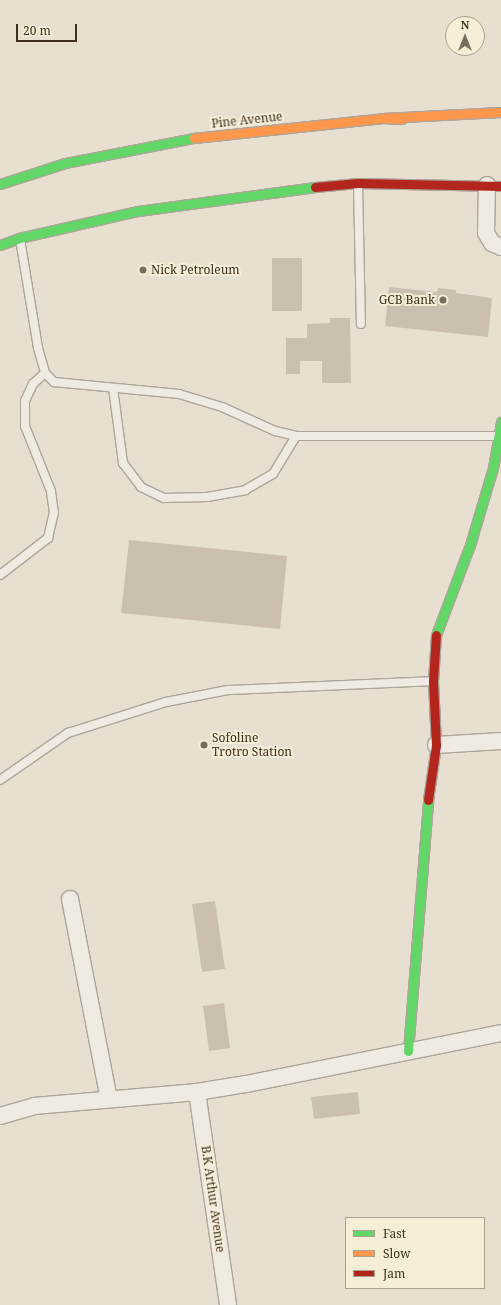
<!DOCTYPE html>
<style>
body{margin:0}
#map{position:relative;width:501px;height:1305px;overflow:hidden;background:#e7e0d1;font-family:"Noto Serif",serif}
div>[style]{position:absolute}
.building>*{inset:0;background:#cbbfb2}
.roads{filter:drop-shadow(1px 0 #ada599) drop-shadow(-1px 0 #ada599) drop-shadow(0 1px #ada599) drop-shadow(0 -1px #ada599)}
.lane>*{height:8px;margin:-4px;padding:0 4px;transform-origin:4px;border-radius:4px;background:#efebe3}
.street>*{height:16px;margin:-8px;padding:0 8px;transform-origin:8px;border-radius:8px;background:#efebe3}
.fast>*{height:9px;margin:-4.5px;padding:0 4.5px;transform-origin:4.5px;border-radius:4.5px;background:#63d668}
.slow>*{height:9px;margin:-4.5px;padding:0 4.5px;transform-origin:4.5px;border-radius:4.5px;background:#ff974d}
.jam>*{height:9px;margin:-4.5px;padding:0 4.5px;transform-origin:4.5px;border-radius:4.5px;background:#b3261e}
.dots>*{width:11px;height:11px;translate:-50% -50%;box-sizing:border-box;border:2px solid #f7eed8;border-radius:50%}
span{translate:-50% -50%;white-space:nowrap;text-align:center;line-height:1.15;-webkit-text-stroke:4px #f7eed8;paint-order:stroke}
.street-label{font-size:12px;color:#3d2e20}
.poi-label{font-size:12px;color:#3d2e20}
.left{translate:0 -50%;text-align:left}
.right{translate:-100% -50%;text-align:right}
.legend{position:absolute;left:345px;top:1217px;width:140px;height:72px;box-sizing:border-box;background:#f7eed8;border:1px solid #ada18e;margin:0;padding:5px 7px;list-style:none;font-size:12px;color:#3d2e20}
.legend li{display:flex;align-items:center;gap:8px;height:20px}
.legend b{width:20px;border:1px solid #ada18e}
.north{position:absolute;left:445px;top:16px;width:40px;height:40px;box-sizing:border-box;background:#f7eed8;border:1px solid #ada18e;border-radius:50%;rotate:0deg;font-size:11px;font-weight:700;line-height:16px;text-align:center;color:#3d2e20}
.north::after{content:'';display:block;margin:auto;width:14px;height:18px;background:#786c5e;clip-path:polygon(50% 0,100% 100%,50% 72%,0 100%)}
.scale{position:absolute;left:16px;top:24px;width:61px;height:18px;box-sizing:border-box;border:2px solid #3d2e20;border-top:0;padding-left:5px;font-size:12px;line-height:14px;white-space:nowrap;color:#3d2e20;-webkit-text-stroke:3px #f7eed8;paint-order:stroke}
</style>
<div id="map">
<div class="building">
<i style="clip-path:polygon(272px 258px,302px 258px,302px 311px,272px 311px)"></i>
<i style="clip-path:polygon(389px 287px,437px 292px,438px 288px,456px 290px,456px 293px,492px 298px,488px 337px,385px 326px)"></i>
<i style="clip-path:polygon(330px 318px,350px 318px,351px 383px,322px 383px,322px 361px,300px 361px,300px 374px,286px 374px,286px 338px,307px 338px,307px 324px,330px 323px)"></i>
<i style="clip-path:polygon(129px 540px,287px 556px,280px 629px,121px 613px)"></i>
<i style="clip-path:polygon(215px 901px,225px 969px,202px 972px,192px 904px)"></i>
<i style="clip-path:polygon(224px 1003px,230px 1048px,209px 1051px,203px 1006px)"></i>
<i style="clip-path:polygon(358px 1092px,360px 1114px,314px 1119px,311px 1097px)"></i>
</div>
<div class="roads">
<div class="lane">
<i style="left:358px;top:184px;width:140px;rotate:88.8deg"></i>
<i style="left:20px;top:239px;width:110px;rotate:80.6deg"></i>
<i style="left:38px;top:348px;width:26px;rotate:74deg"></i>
<i style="left:45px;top:373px;width:13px;rotate:45deg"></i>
<i style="left:54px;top:382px;width:126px;rotate:5.5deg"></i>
<i style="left:179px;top:394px;width:45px;rotate:16.8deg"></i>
<i style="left:222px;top:407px;width:58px;rotate:24.4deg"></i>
<i style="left:275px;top:431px;width:22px;rotate:13deg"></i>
<i style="left:296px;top:436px;width:201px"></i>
<i style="left:113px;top:388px;width:76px;rotate:82.4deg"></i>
<i style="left:123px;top:463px;width:30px;rotate:53deg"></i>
<i style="left:141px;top:487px;width:25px;rotate:26deg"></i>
<i style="left:164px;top:498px;width:43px;rotate:-1.3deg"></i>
<i style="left:207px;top:497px;width:39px;rotate:-10deg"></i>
<i style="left:245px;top:490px;width:32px;rotate:-30deg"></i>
<i style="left:273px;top:474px;width:44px;rotate:-58.8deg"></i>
<i style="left:0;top:575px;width:61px;rotate:-37.6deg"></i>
<i style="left:48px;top:538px;width:26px;rotate:-77deg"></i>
<i style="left:54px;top:513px;width:22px;rotate:-98deg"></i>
<i style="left:51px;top:491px;width:70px;rotate:-111.8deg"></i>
<i style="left:25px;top:426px;width:25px;rotate:-90deg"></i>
<i style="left:25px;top:401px;width:19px;rotate:-65deg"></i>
<i style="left:33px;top:384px;width:16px;rotate:-43deg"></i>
<i style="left:0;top:780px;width:83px;rotate:-34.7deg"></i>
<i style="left:68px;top:733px;width:103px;rotate:-17.6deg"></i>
<i style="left:166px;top:702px;width:63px;rotate:-11deg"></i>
<i style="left:228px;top:690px;width:204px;rotate:-2.5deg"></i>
</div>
<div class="street">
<i style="left:487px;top:185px;width:48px;rotate:91.2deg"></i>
<i style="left:486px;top:233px;width:12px;rotate:59deg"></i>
<i style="left:492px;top:243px;width:10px;rotate:24deg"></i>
<i style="left:436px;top:745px;width:65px;rotate:-3.5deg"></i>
<i style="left:70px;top:899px;width:204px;rotate:79deg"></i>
<i style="left:197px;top:1092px;width:215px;rotate:81.7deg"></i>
<i style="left:0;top:1116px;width:35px;rotate:-16deg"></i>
<i style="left:34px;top:1106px;width:164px;rotate:-4.9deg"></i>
<i style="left:197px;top:1092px;width:50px;rotate:-9.3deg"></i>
<i style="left:246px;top:1084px;width:260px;rotate:-11.3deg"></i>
</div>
<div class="fast">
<i style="left:0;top:184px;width:68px;rotate:-17.9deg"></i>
<i style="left:65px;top:163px;width:131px;rotate:-11deg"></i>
<i style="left:0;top:245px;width:20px;rotate:-20deg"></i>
<i style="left:19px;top:238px;width:122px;rotate:-12.8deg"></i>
<i style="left:138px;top:211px;width:179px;rotate:-7.7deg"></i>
<i style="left:436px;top:635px;width:96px;rotate:-69.3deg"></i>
<i style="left:470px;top:545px;width:80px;rotate:-73.4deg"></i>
<i style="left:493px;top:468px;width:47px;rotate:-80.1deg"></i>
<i style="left:408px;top:1051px;width:252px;rotate:-85.4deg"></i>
</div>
<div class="slow">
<i style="left:383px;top:118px;width:118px;rotate:-2.9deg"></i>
<i style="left:194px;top:138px;width:190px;rotate:-6deg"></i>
<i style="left:383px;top:118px;width:19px;rotate:3deg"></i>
</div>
<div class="jam">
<i style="left:315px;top:187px;width:43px;rotate:-5.3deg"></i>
<i style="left:358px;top:183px;width:143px;rotate:1.2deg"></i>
<i style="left:428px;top:800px;width:56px;rotate:-81.7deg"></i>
<i style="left:436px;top:745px;width:64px;rotate:-92.7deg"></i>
<i style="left:433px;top:681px;width:46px;rotate:-86.3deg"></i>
</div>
</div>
<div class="dots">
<i style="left:143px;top:270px;background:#786c5e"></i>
<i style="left:443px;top:300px;background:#786c5e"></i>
<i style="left:204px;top:745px;background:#786c5e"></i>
</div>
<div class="street-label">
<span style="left:247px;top:120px;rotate:-6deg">Pine Avenue</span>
<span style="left:213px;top:1199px;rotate:82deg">B.K Arthur Avenue</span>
</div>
<div class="poi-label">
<span class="left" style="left:151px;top:270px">Nick Petroleum</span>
<span class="right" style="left:435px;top:300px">GCB Bank</span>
<span class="left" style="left:212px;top:745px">Sofoline<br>Trotro Station</span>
</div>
<ul class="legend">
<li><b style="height:5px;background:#63d668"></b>Fast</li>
<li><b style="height:5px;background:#ff974d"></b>Slow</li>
<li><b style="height:5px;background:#b3261e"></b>Jam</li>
</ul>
<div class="north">N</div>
<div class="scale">20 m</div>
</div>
